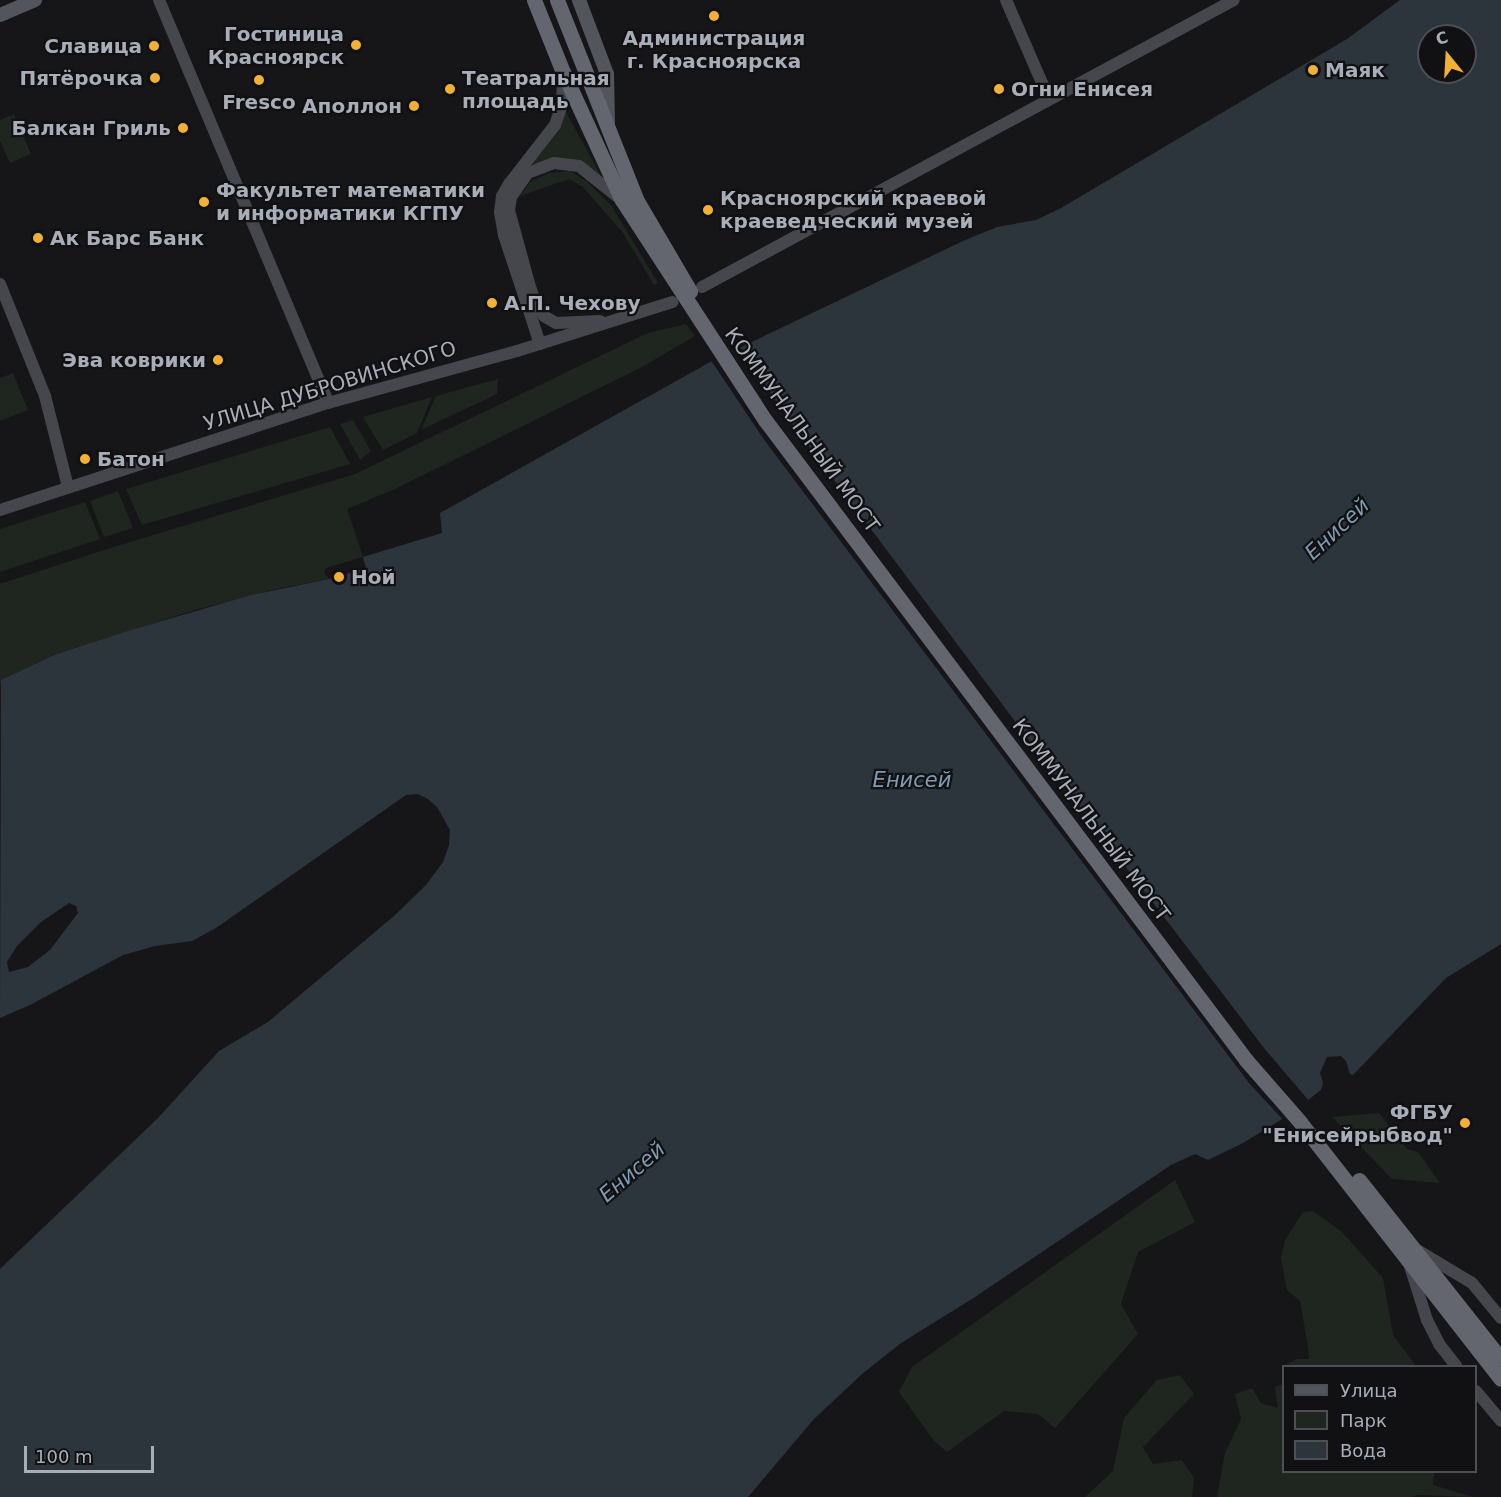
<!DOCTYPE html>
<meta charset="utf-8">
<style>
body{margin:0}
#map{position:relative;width:1501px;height:1497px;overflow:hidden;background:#161618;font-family:"DejaVu Sans",sans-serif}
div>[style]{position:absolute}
.green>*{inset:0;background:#1e261f}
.water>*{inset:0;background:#2c353c}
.pier>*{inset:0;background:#161618}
.secondary>*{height:12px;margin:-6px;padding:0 6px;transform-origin:6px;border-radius:6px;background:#45474d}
.primary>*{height:14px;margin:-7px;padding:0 7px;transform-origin:7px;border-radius:7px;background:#53555c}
.highway>*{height:15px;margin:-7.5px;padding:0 7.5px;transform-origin:7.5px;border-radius:7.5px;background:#63666e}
.dots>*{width:16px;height:16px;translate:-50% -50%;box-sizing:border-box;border:3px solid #111113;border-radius:50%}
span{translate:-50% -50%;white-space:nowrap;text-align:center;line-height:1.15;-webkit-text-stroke:4.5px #111113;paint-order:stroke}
.poi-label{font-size:20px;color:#a8adb8;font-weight:700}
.right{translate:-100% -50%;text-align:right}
.left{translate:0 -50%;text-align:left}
.street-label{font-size:20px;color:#a8adb8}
.water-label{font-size:21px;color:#7f9bb3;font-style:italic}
.legend{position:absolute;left:1282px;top:1365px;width:195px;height:108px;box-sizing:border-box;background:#111113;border:2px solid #4d4f55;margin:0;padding:8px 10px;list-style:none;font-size:18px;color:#a8adb8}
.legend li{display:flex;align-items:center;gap:12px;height:30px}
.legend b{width:30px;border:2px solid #4d4f55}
.north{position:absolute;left:1417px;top:24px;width:60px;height:60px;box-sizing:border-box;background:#111113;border:2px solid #4d4f55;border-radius:50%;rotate:342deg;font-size:16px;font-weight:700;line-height:24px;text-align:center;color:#a8adb8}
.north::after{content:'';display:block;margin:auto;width:21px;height:27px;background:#f2b134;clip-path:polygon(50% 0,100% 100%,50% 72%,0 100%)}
.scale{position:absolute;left:24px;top:1446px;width:130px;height:27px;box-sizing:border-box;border:3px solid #a8adb8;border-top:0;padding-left:8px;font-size:18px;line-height:21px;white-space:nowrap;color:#a8adb8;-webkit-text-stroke:4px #111113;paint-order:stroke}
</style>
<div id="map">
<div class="green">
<i style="clip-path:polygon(565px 110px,601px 176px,575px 161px,565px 158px,548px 159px,533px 165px,533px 161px)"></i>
<i style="clip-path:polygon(14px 114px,31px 154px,10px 163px,0 141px,0 120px)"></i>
<i style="clip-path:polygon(570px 171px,586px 181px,611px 205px,658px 283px,654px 285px,623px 233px,583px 187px,569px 179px,520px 196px,530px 182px,548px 173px)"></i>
<i style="clip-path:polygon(686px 324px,695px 336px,642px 367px,395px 489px,347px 509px,363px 557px,326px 568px,324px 573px,329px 579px,276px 589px,195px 610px,54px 655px,1px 680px,0 690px,0 584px,107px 549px,355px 474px,648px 333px)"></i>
<i style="clip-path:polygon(13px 373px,28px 410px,0 421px,0 378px)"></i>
<i style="clip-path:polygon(498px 379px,497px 394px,421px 430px,436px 396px)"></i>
<i style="clip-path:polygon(432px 397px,417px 433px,383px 450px,363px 417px)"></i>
<i style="clip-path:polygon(353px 420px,371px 451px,360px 460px,340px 424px)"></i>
<i style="clip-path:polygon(330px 427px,350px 464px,142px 525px,126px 489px)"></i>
<i style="clip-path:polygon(118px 491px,133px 528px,104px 537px,90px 501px)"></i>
<i style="clip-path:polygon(85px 502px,100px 539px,0 572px,0 529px)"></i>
<i style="clip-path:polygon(1379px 1113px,1407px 1149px,1418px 1152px,1440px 1183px,1392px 1179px,1332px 1117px)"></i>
<i style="clip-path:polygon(1175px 1180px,1195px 1222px,1138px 1252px,1121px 1304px,1138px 1334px,1055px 1428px,1038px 1414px,1004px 1411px,947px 1452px,934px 1441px,899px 1392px,912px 1367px)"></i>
<i style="clip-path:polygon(1313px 1211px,1342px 1232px,1383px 1278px,1393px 1335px,1416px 1366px,1288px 1366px,1286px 1364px,1297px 1359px,1309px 1359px,1308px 1347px,1300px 1301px,1287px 1290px,1281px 1258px,1285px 1240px,1303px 1212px)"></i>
<i style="clip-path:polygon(1180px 1375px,1194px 1394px,1143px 1447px,1153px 1464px,1182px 1460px,1194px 1478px,1192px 1497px,1085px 1497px,1113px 1471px,1124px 1418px,1157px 1380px)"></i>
<i style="clip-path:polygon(1283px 1384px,1284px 1472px,1434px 1472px,1433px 1485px,1473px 1497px,1417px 1495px,1412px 1497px,1217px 1497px,1225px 1453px,1241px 1419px,1235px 1394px,1252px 1388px,1261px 1403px,1278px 1408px,1275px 1387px)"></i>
</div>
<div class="water">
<i style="clip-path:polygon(evenodd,1400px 0,1501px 0,1501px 944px,1446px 978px,1353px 1075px,1350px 1074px,1346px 1061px,1341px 1056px,1327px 1057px,1320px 1073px,1323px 1083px,1321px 1090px,1287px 1116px,1243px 1143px,1208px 1160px,1195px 1154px,1171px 1165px,975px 1297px,901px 1343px,862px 1374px,814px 1419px,748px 1497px,0 1497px,0 1269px,158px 1118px,219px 1051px,268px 1022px,394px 916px,426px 885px,443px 862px,449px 845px,450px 830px,437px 807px,428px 799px,418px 794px,406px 795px,216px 928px,192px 941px,155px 946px,123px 955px,32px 1004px,0 1018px,1px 680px,54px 655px,131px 630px,251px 595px,329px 579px,366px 568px,363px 557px,442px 533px,440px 513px,712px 361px,963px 241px,997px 227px,1036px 220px,1061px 208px,1347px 39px,1400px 0,1429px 36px,1465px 36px,1465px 72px,1429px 72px,1429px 36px,1400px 0,69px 903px,76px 906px,78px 913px,50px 950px,28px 967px,9px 972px,7px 962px,17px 946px,41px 922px,69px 903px)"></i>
</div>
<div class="pier">
<i style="clip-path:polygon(739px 345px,781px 409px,1041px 756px,1264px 1048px,1310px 1102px,1289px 1118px,1284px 1121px,1249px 1083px,765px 441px,710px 359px)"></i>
</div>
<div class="secondary">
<i style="left:159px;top:0;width:437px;rotate:67.2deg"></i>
<i style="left:1006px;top:0;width:108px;rotate:66.5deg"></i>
<i style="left:0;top:284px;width:121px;rotate:68.1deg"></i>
<i style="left:45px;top:396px;width:94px;rotate:75.8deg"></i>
<i style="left:702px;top:287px;width:604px;rotate:-28.35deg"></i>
<i style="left:600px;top:321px;width:44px;rotate:177.4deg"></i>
<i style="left:556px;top:323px;width:14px;rotate:-150deg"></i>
<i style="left:544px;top:316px;width:14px;rotate:-126deg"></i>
<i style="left:536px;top:305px;width:19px;rotate:-108deg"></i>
<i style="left:530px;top:287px;width:80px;rotate:-105.3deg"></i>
<i style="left:509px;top:210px;width:13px;rotate:-81deg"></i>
<i style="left:511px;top:197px;width:29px;rotate:-55deg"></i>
<i style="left:528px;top:173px;width:28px;rotate:-21deg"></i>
<i style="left:554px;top:163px;width:25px;rotate:7deg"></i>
<i style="left:579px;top:166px;width:51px;rotate:38.7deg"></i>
<i style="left:540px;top:344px;width:115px;rotate:-108.3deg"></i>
<i style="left:504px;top:235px;width:23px;rotate:-100deg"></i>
<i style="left:500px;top:212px;width:16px;rotate:-83deg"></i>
<i style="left:502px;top:196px;width:14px;rotate:-60deg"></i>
<i style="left:509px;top:184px;width:75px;rotate:-52.1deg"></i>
<i style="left:555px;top:125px;width:21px;rotate:-71deg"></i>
<i style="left:562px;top:105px;width:29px;rotate:-88deg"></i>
<i style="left:0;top:510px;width:345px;rotate:-18.1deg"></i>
<i style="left:328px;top:403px;width:196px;rotate:-15.4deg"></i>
<i style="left:517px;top:351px;width:163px;rotate:-17.5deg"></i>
<i style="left:1417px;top:1250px;width:64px;rotate:31deg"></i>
<i style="left:1472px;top:1283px;width:45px;rotate:50.4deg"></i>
<i style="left:1409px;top:1263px;width:60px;rotate:72.5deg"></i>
<i style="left:1427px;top:1320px;width:27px;rotate:63deg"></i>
<i style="left:1439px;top:1344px;width:28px;rotate:52deg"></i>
<i style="left:1476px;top:1391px;width:39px;rotate:50deg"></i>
</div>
<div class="primary">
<i style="left:579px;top:0;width:79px;rotate:69.3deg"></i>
<i style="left:607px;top:74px;width:52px;rotate:88.9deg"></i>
<i style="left:0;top:15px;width:38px;rotate:-23deg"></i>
</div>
<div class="highway">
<i style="left:534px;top:0;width:78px;rotate:68.1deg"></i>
<i style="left:563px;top:72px;width:141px;rotate:65.3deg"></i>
<i style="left:622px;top:200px;width:262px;rotate:57deg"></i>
<i style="left:765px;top:420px;width:801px;rotate:53.07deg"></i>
<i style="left:1246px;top:1060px;width:82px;rotate:48.9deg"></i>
<i style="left:1300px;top:1122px;width:326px;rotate:52deg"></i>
<i style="left:557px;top:0;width:214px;rotate:68.3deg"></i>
<i style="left:636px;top:199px;width:107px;rotate:59.6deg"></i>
<i style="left:1359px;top:1180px;width:228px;rotate:51.6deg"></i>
</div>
<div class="dots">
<i style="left:714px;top:16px;background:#f2b134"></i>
<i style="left:356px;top:45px;background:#f2b134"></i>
<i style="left:154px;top:46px;background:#f2b134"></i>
<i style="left:1313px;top:70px;background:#f2b134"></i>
<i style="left:155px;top:78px;background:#f2b134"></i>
<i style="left:259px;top:80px;background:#f2b134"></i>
<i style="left:450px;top:89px;background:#f2b134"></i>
<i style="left:999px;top:89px;background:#f2b134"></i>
<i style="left:414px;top:106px;background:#f2b134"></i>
<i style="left:183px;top:128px;background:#f2b134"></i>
<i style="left:204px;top:202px;background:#f2b134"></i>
<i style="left:708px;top:210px;background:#f2b134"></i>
<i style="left:38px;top:238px;background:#f2b134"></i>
<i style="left:492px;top:303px;background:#f2b134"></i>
<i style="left:218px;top:360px;background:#f2b134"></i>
<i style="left:85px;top:459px;background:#f2b134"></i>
<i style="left:339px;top:577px;background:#f2b134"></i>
<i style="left:1465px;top:1123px;background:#f2b134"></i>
</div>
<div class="poi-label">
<span class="right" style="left:344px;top:46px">Гостиница<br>Красноярск</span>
<span style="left:714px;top:50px">Администрация<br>г. Красноярска</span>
<span class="right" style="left:142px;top:46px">Славица</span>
<span class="left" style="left:1325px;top:70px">Маяк</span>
<span class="right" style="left:143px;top:78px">Пятёрочка</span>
<span class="left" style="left:462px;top:90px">Театральная<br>площадь</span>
<span class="left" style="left:1011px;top:89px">Огни Енисея</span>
<span style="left:259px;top:102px">Fresco</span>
<span class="right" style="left:402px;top:106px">Аполлон</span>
<span class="right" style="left:171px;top:128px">Балкан Гриль</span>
<span class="left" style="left:216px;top:202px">Факультет математики<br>и информатики КГПУ</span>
<span class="left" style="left:720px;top:210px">Красноярский краевой<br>краеведческий музей</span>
<span class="left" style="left:50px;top:238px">Ак Барс Банк</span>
<span class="left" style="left:504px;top:303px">А.П. Чехову</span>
<span class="right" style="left:206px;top:360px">Эва коврики</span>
<span class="left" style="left:97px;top:459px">Батон</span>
<span class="left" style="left:351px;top:577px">Ной</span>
<span class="right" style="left:1453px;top:1124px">ФГБУ<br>"Енисейрыбвод"</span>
</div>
<div class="street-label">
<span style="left:330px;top:386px;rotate:-17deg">УЛИЦА ДУБРОВИНСКОГО</span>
<span style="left:802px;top:430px;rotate:54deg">КОММУНАЛЬНЫЙ МОСТ</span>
<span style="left:1091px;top:820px;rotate:53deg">КОММУНАЛЬНЫЙ МОСТ</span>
</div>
<div class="water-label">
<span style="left:1337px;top:529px;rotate:-43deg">Енисей</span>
<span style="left:912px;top:780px">Енисей</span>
<span style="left:632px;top:1172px;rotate:-41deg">Енисей</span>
</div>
<ul class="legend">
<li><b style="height:8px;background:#53555c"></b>Улица</li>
<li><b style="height:16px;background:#1e261f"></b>Парк</li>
<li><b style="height:16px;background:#2c353c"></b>Вода</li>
</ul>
<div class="north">С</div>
<div class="scale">100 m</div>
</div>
